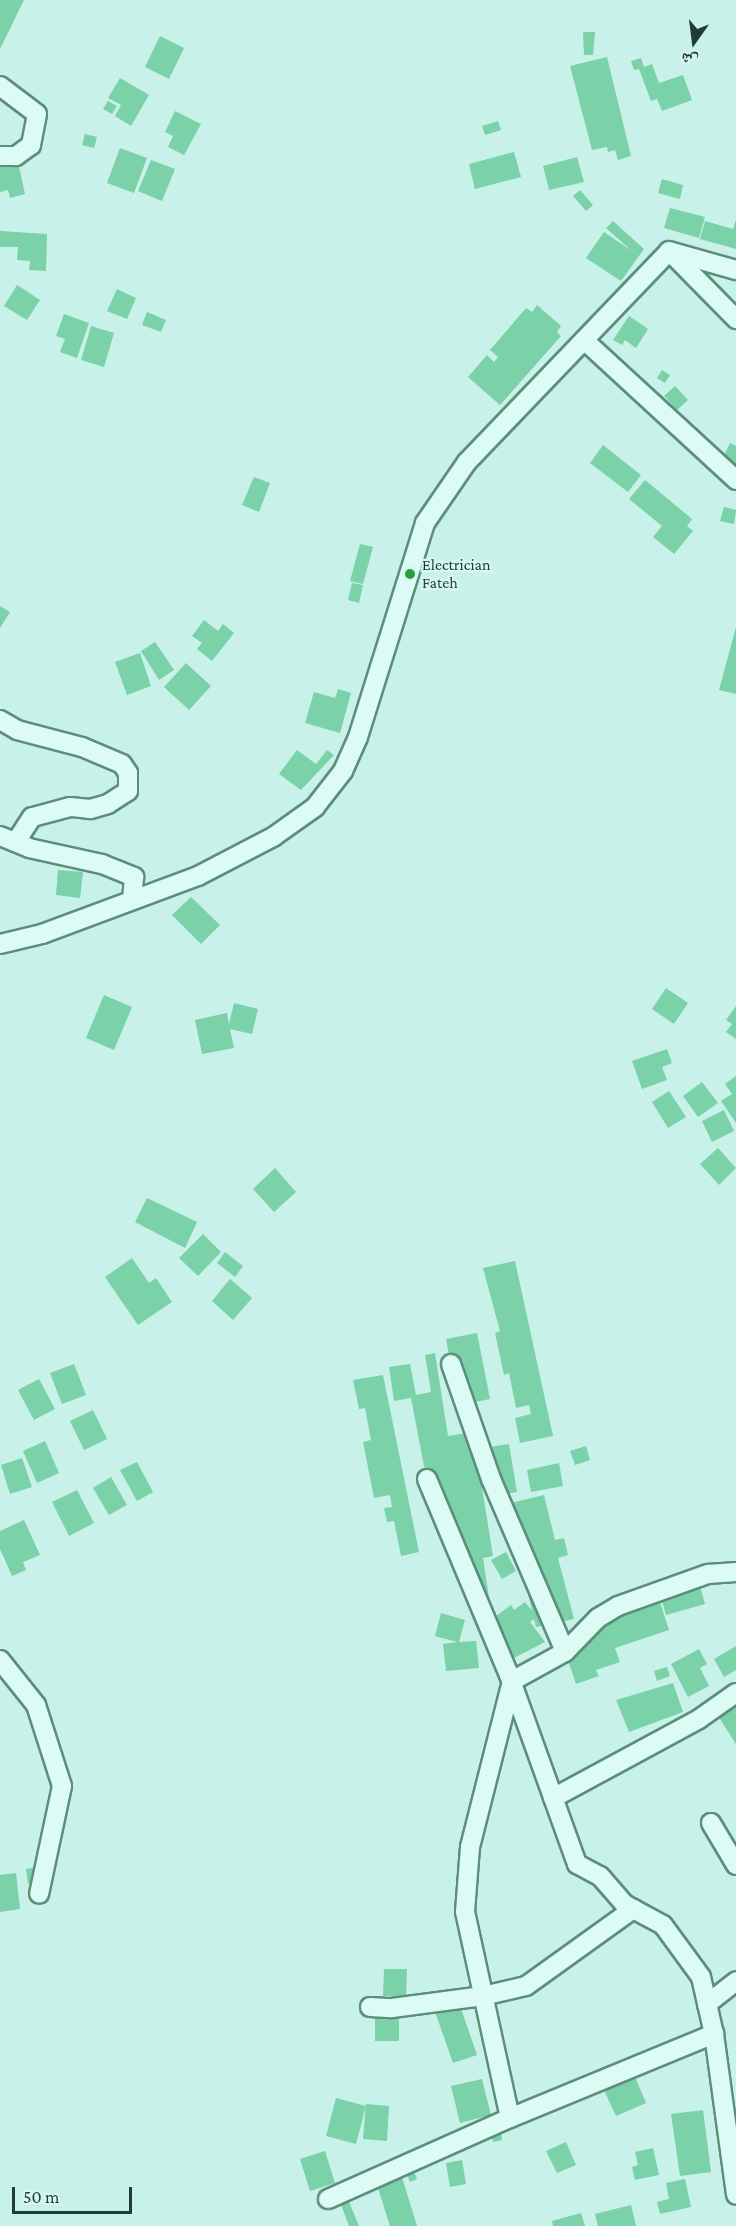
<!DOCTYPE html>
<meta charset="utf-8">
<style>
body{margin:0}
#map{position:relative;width:736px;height:2226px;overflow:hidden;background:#c7f1e9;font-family:"Crimson Pro","Noto Naskh Arabic",serif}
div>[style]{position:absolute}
.building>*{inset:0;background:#7bd1a8}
.roads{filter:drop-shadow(2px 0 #5b8e7b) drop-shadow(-2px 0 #5b8e7b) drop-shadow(0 2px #5b8e7b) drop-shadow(0 -2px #5b8e7b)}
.street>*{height:18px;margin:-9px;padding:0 9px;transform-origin:9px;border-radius:9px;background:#dbfbf4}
.dots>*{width:16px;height:16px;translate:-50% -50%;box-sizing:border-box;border:3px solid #d7f8f2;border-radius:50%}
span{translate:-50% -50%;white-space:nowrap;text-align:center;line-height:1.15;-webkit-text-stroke:4.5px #d7f8f2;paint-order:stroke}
.poi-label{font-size:16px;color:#1f3d31}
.left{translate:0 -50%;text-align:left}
.north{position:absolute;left:664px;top:12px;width:60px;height:60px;-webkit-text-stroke:4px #d7f8f2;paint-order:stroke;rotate:194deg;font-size:16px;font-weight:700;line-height:24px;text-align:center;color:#1f3d31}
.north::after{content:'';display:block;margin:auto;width:21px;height:27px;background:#1f3d31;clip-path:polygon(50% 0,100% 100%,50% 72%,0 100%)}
.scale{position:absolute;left:12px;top:2187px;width:120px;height:27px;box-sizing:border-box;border:3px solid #1f3d31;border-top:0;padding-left:8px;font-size:18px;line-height:21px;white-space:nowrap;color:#1f3d31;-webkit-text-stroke:4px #d7f8f2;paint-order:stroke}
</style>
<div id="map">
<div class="building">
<i style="clip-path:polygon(0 0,24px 0,0 49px)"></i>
<i style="clip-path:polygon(583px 32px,595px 32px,593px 55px,584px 55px)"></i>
<i style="clip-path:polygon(160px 36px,184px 48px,169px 79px,145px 67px)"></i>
<i style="clip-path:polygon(607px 57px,631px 156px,618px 160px,615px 150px,608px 152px,607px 147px,592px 150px,570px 66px)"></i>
<i style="clip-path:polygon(641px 58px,644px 67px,652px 64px,659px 83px,683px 75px,692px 100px,662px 111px,657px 99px,651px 101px,639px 69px,634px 70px,631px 61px)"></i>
<i style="clip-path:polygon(120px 78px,149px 95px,131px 126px,115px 116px,121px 105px,108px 98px)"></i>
<i style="clip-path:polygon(108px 101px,117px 106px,112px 114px,103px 109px)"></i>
<i style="clip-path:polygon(175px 111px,201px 124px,184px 155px,168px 147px,173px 136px,165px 132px)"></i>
<i style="clip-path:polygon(498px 121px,501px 130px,485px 135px,482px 126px)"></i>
<i style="clip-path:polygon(85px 134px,97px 137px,94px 148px,82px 145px)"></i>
<i style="clip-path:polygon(120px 148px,147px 158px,134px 193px,107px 183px)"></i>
<i style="clip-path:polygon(514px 152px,521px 177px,475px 189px,469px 164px)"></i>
<i style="clip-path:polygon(577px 157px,584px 182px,549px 190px,543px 166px)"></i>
<i style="clip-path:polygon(151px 160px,175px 169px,162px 201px,138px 191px)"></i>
<i style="clip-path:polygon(18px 162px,25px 194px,10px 198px,8px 190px,0 192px,0 166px)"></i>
<i style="clip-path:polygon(662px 179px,683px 185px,680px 199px,658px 193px)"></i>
<i style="clip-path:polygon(580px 190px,593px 205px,586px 211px,573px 196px)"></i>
<i style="clip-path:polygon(670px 208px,705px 217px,699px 238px,664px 228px)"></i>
<i style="clip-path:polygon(736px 220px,736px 249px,700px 239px,705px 221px,733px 229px)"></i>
<i style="clip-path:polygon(613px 221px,644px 249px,621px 281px,586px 258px,604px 232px,632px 251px,606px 228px)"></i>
<i style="clip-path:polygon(0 231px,47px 234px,46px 271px,29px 270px,30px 261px,17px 260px,18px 247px,0 247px)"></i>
<i style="clip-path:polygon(17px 285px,40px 300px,27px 320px,4px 306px)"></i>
<i style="clip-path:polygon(117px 289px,136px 298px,127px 319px,107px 311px)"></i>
<i style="clip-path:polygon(537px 305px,561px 326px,557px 332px,561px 336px,500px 405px,468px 377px,487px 355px,494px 362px,498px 357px,490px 350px,526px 308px,532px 312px)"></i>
<i style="clip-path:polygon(147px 312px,166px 320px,161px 332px,142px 325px)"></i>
<i style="clip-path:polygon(64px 314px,89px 323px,77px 358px,60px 352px,65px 339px,56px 336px)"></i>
<i style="clip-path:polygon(629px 316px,648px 329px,636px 348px,625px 340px,622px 345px,613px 340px)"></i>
<i style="clip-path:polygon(91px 326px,114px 333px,104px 367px,81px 360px)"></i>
<i style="clip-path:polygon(662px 370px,670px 375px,665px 383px,657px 378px)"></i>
<i style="clip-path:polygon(675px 386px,688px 400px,677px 410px,664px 396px)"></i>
<i style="clip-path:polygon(730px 443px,736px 446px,736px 468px,722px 460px)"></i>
<i style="clip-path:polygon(603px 445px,641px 475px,628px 492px,590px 463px)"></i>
<i style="clip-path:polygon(254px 477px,270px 483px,259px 512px,242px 505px)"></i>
<i style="clip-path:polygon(645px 480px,692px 519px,687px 526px,693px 531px,674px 554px,653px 537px,662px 526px,629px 499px)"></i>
<i style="clip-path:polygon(724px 507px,736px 510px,734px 524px,720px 521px)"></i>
<i style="clip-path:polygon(360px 544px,373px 547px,363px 584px,350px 581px)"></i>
<i style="clip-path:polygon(352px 583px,363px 585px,359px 603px,348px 600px)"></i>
<i style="clip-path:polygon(0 606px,10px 612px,0 628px)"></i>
<i style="clip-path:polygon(204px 620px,218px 631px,223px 624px,234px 633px,212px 661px,197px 649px,202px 643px,192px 636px)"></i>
<i style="clip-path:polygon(736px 627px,736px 694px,719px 690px)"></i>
<i style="clip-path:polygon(155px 642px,174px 670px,159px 680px,141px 651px)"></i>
<i style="clip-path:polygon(140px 653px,151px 686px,127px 695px,115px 662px)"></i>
<i style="clip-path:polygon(186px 663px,211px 686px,189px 710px,164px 687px)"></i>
<i style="clip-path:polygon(338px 689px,351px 693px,340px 733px,305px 723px,314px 692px,335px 698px)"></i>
<i style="clip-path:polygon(297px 750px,316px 764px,327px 750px,334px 755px,301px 790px,279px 774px)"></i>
<i style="clip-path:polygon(58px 870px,83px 872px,80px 898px,56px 895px)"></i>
<i style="clip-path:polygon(191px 897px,220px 925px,201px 944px,172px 915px)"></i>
<i style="clip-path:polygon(666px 988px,688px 1003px,674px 1024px,652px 1009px)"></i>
<i style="clip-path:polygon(104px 995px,132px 1007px,114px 1050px,86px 1038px)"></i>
<i style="clip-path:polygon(234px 1003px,258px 1009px,252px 1034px,230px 1029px,234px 1048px,202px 1054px,195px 1020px,227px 1013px,229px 1024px)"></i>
<i style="clip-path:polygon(736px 1006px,736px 1039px,726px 1032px,732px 1024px,726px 1020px)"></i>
<i style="clip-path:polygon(667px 1049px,672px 1063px,662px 1067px,667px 1080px,642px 1089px,632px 1061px)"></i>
<i style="clip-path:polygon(736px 1076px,736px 1123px,721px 1101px,732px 1094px,725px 1084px)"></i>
<i style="clip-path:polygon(702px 1082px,718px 1103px,698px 1117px,683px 1096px)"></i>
<i style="clip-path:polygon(669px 1091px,686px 1117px,668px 1128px,652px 1102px)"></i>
<i style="clip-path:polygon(724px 1110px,734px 1131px,712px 1142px,702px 1121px)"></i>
<i style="clip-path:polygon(718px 1148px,736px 1168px,719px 1185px,700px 1164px)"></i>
<i style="clip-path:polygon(275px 1168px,296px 1192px,274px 1212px,253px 1189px)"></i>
<i style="clip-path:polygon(147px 1198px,197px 1222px,185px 1248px,135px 1222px)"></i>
<i style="clip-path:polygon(203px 1234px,221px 1252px,198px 1276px,179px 1258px)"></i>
<i style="clip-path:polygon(225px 1252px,243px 1266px,235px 1277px,217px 1263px)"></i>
<i style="clip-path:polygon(132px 1258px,149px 1283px,156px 1278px,172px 1302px,138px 1325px,105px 1277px)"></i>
<i style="clip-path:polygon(515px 1261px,553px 1436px,520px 1443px,515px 1418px,531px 1414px,529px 1405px,516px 1408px,509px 1373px,504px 1375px,495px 1333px,500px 1331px,483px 1268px)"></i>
<i style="clip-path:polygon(230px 1279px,252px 1298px,233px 1320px,212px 1301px)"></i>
<i style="clip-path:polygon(477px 1333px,490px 1399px,465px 1404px,453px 1375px,446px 1339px)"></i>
<i style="clip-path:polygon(435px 1353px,448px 1436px,473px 1432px,493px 1556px,483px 1558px,489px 1598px,466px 1602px,454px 1527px,436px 1529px,411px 1398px,394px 1401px,389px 1367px,410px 1364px,416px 1395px,431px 1392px,425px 1355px)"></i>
<i style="clip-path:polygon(74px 1364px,86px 1395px,62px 1404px,50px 1373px)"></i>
<i style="clip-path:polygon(383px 1375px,419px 1552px,401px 1556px,394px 1521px,387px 1522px,384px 1508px,392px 1507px,390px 1495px,374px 1498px,363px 1442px,371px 1440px,365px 1408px,359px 1409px,353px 1380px)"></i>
<i style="clip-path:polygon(39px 1379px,55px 1409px,34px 1420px,18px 1390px)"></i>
<i style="clip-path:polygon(93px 1410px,107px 1439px,84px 1450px,70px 1421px)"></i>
<i style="clip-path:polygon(45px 1441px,59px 1473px,37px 1483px,23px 1451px)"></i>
<i style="clip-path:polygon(509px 1444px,517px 1492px,491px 1496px,483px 1448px)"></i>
<i style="clip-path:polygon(586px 1446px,590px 1460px,575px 1465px,570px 1451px)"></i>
<i style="clip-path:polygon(22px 1458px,32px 1487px,10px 1494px,1px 1465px)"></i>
<i style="clip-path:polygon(137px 1462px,153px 1492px,137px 1501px,120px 1470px)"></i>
<i style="clip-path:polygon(559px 1463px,563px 1486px,531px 1492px,527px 1470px)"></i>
<i style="clip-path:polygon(111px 1477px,127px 1505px,109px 1515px,93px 1488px)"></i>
<i style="clip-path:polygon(77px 1490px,94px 1523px,69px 1536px,52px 1502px)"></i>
<i style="clip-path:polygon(544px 1495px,555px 1540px,564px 1538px,568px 1555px,558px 1558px,574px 1619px,536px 1627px,534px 1619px,530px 1622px,545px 1642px,510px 1660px,484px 1625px,511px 1605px,514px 1610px,525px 1602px,532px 1611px,507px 1504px)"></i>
<i style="clip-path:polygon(24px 1520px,40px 1555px,23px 1562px,26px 1570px,12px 1576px,0 1549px,0 1531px)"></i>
<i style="clip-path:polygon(506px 1552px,516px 1571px,502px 1579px,491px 1560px)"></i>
<i style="clip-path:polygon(698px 1579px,705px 1604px,666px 1615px,659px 1590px)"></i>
<i style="clip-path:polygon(658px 1596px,669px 1630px,615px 1648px,620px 1662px,596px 1670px,599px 1676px,576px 1684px,564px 1648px,583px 1633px,603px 1626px,600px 1615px)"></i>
<i style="clip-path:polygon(441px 1613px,465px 1620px,459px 1642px,476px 1641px,479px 1668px,446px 1671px,443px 1644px,457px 1642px,435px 1636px)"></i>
<i style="clip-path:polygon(736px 1646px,736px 1670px,724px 1677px,714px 1659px)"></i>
<i style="clip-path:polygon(699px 1649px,707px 1664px,700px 1668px,709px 1686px,688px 1697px,671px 1664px)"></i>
<i style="clip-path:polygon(667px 1667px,670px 1676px,657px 1681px,654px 1671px)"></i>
<i style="clip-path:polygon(673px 1683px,683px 1712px,629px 1732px,616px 1700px)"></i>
<i style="clip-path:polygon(736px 1701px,736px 1744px,716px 1713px)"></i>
<i style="clip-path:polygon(33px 1868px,35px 1883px,28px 1884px,26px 1869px)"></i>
<i style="clip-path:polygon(16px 1873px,20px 1909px,0 1912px,0 1875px)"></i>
<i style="clip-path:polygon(384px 1969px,407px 1969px,406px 1997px,383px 1996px)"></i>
<i style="clip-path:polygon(458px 2000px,477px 2055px,453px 2063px,434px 2009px)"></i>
<i style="clip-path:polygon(375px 2012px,399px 2012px,399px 2041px,375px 2041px)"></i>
<i style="clip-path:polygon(633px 2072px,646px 2103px,616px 2116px,602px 2086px)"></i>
<i style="clip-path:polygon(482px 2079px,491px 2115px,460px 2123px,451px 2086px)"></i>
<i style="clip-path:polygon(336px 2098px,366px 2106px,356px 2144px,326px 2136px)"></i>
<i style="clip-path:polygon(366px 2104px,389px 2106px,387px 2141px,363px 2139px)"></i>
<i style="clip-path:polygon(703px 2110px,711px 2172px,680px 2176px,671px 2114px)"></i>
<i style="clip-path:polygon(500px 2128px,502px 2140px,493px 2142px,490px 2130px)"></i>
<i style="clip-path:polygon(566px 2142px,576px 2165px,557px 2173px,546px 2151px)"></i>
<i style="clip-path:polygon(653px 2148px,659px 2175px,635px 2180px,632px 2167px,638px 2165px,635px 2152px)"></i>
<i style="clip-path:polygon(325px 2151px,335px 2183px,310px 2191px,300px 2159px)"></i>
<i style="clip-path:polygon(462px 2160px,466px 2184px,450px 2187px,446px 2163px)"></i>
<i style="clip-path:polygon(412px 2167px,417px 2179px,410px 2182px,405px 2171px)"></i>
<i style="clip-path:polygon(401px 2174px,417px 2226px,390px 2226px,376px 2182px)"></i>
<i style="clip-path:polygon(685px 2179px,691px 2207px,660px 2214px,657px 2202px,669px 2199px,666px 2183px)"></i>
<i style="clip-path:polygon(348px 2199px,359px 2226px,349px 2226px,340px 2202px)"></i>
<i style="clip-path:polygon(631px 2205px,636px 2226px,598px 2226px,595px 2214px)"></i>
<i style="clip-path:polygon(581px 2213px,585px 2226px,553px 2226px,552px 2221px)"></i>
</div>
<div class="roads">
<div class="street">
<i style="left:0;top:86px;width:46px;rotate:37.1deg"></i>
<i style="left:37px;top:114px;width:32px;rotate:101deg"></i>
<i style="left:31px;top:145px;width:19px;rotate:144deg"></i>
<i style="left:16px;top:156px;width:16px;rotate:180deg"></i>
<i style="left:671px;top:253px;width:93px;rotate:45.4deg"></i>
<i style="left:584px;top:340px;width:207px;rotate:42.6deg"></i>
<i style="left:0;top:720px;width:20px;rotate:30deg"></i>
<i style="left:17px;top:730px;width:67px;rotate:14.7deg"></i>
<i style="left:82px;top:747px;width:43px;rotate:23deg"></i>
<i style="left:122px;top:764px;width:11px;rotate:56deg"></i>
<i style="left:128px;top:773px;width:18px;rotate:90deg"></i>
<i style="left:128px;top:791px;width:24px;rotate:147deg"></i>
<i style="left:108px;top:804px;width:19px;rotate:164deg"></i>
<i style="left:90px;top:809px;width:20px;rotate:-174deg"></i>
<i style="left:70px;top:807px;width:39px;rotate:165deg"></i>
<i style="left:32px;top:817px;width:30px;rotate:123deg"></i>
<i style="left:0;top:836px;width:31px;rotate:22deg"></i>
<i style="left:29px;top:848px;width:75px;rotate:12.4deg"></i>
<i style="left:102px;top:864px;width:35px;rotate:22deg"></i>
<i style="left:134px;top:877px;width:23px;rotate:95deg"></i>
<i style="left:0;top:944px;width:43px;rotate:-13.4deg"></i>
<i style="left:42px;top:934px;width:166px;rotate:-20.4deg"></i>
<i style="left:198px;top:876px;width:85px;rotate:-27.5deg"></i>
<i style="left:273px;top:837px;width:52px;rotate:-35.5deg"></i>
<i style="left:315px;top:807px;width:46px;rotate:-52.1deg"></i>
<i style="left:343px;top:771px;width:37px;rotate:-66deg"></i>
<i style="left:358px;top:737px;width:224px;rotate:-72.6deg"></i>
<i style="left:425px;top:523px;width:74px;rotate:-55.5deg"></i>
<i style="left:467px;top:462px;width:292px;rotate:-46.2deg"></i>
<i style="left:669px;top:251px;width:70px;rotate:15.8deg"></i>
<i style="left:451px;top:1364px;width:122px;rotate:70.8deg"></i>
<i style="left:491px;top:1479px;width:188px;rotate:66.8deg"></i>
<i style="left:427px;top:1479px;width:212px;rotate:67.3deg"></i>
<i style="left:509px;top:1675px;width:201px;rotate:70.2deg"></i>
<i style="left:577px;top:1864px;width:26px;rotate:28deg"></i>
<i style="left:600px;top:1876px;width:37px;rotate:49deg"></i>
<i style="left:624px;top:1904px;width:44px;rotate:28.3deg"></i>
<i style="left:663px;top:1925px;width:64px;rotate:53.8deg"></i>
<i style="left:701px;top:1977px;width:58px;rotate:77.2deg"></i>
<i style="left:714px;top:2034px;width:162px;rotate:82.2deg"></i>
<i style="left:0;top:1660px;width:58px;rotate:51.3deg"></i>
<i style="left:36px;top:1705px;width:85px;rotate:72.2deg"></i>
<i style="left:62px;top:1786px;width:110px;rotate:102deg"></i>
<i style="left:553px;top:1798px;width:166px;rotate:-28.4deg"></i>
<i style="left:699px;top:1719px;width:45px;rotate:-35.1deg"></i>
<i style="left:711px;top:1823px;width:49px;rotate:59.2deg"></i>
<i style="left:707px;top:2004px;width:37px;rotate:-38deg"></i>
<i style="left:370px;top:2007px;width:22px;rotate:3deg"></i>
<i style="left:392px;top:2008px;width:92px;rotate:-7.5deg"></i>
<i style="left:483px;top:1996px;width:44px;rotate:-13.1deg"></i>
<i style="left:526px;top:1986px;width:132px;rotate:-35.7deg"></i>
<i style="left:510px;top:2118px;width:211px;rotate:-102.3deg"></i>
<i style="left:465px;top:1912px;width:65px;rotate:-85.6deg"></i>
<i style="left:470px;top:1847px;width:171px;rotate:-75.8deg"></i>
<i style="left:512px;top:1681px;width:60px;rotate:-28.7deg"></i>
<i style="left:565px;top:1652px;width:47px;rotate:-45.9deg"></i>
<i style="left:598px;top:1618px;width:23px;rotate:-31deg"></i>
<i style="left:618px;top:1606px;width:96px;rotate:-19.6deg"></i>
<i style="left:708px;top:1574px;width:28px;rotate:-4deg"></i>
<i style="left:328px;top:2199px;width:199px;rotate:-24deg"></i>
<i style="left:510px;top:2118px;width:221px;rotate:-22.4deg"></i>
</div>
</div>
<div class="dots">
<i style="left:410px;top:574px;background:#27a033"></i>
</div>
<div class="poi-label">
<span class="left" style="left:422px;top:574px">Electrician<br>Fateh</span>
</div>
<div class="north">ش</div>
<div class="scale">50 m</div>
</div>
